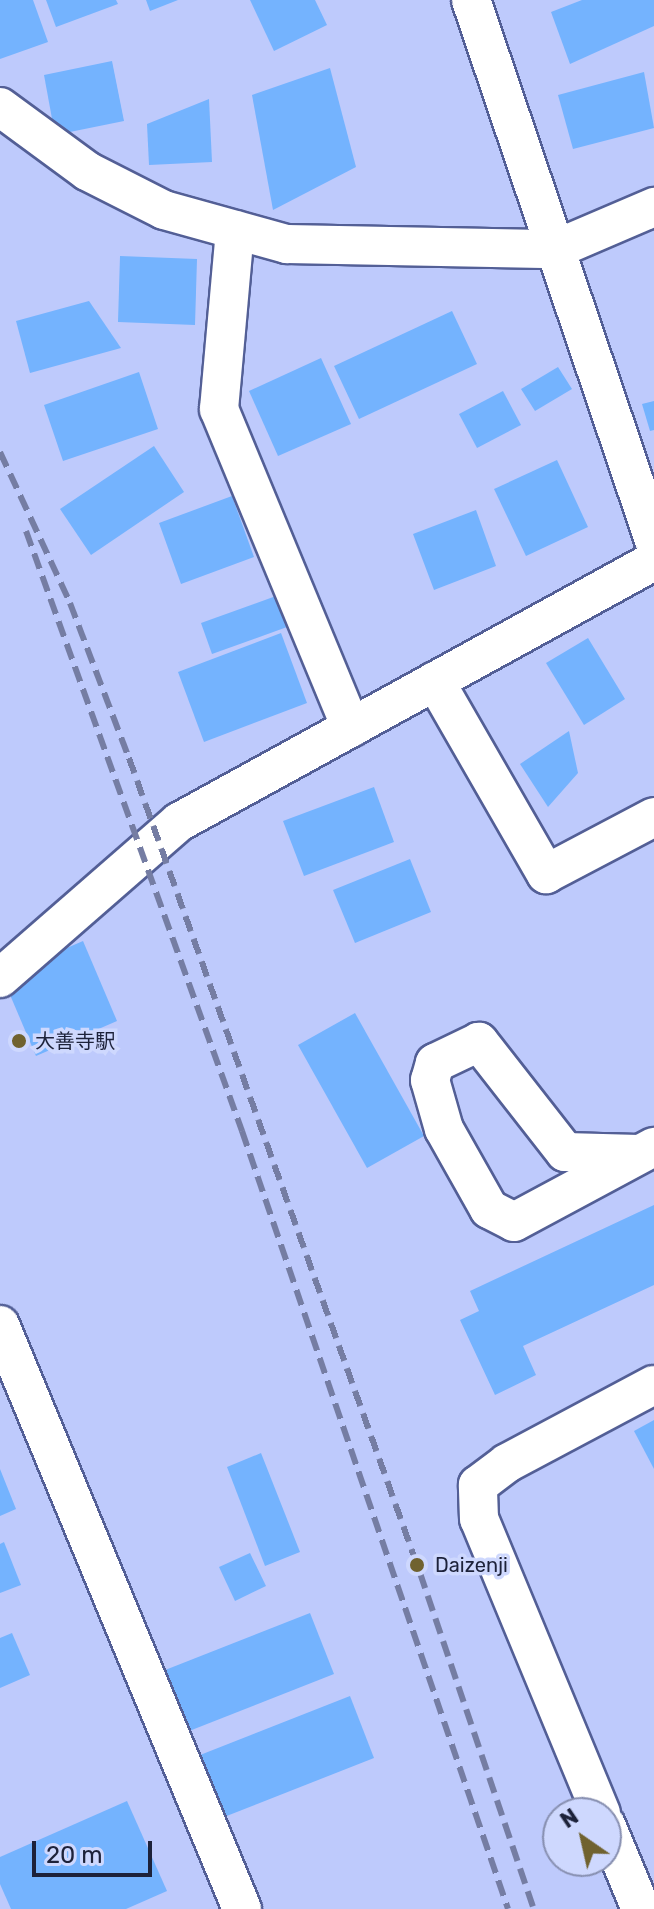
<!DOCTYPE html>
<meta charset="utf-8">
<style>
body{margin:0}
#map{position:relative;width:654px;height:1909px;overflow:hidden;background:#becafc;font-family:Rubik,"Noto Sans JP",sans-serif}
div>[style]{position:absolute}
.building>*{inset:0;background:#74b3fe}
.roads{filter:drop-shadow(2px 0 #535f96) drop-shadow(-2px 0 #535f96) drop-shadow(0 2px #535f96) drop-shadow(0 -2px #535f96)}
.minor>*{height:38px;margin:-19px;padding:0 19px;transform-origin:19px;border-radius:19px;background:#fff}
.rail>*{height:6px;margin-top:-3px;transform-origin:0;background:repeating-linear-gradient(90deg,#757da3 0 16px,transparent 0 24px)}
.dots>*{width:22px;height:22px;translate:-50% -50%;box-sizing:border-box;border:4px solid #ced8fe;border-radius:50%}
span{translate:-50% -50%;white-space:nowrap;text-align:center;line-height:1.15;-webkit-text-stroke:7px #ced8fe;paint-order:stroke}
.poi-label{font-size:20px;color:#1d223a}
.left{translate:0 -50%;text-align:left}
.north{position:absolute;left:542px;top:1797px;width:80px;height:80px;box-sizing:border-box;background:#ced8fe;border:2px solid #878fb0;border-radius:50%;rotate:326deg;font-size:22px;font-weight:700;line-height:32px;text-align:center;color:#1d223a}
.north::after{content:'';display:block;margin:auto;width:28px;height:36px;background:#70622f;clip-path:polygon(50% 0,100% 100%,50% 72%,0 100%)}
.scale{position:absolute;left:32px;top:1841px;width:120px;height:36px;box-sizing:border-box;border:4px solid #1d223a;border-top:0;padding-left:10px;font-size:24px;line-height:28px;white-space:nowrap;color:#1d223a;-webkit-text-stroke:6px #ced8fe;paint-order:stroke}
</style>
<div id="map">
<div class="building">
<i style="clip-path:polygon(0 0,33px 0,48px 42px,0 59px)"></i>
<i style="clip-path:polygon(46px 0,116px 0,118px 4px,56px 27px)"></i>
<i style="clip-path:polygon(146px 0,178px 0,150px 11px)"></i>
<i style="clip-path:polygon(250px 0,315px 0,327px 25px,274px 51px)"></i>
<i style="clip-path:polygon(582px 0,654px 0,654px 26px,570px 64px,551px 12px)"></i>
<i style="clip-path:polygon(112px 61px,124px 121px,55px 135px,44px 75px)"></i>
<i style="clip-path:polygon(330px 68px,356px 167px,273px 210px,252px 95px)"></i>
<i style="clip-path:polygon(644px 72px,654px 128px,573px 149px,558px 95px)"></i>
<i style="clip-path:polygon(209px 99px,212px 162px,149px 165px,147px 124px)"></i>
<i style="clip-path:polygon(120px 256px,197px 259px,195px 325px,118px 322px)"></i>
<i style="clip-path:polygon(89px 301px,121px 348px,30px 373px,16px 321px)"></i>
<i style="clip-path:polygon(452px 311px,477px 364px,359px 419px,334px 366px)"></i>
<i style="clip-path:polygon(321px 358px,351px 424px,278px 456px,249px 391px)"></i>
<i style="clip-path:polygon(558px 367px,572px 389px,535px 411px,521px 389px)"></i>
<i style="clip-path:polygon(139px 372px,158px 429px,63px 461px,44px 405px)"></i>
<i style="clip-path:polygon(503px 391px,521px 425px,477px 448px,459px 414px)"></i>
<i style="clip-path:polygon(654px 401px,654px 430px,650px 431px,642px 404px)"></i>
<i style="clip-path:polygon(154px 446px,184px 492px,91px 555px,60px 509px)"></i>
<i style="clip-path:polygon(557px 460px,588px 527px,526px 556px,494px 489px)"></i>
<i style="clip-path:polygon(232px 496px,254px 557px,181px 584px,159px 523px)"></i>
<i style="clip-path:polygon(476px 510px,496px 566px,434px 590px,413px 534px)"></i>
<i style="clip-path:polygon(276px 596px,287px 627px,212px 654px,201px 623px)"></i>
<i style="clip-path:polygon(281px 633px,307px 703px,204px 742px,178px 672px)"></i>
<i style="clip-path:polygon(588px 638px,625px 699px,584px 725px,546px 663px)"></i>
<i style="clip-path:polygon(569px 731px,578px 773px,548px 807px,520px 764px)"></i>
<i style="clip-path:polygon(374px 787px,394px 842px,304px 876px,283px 821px)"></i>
<i style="clip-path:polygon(410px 859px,431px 912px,355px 943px,333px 890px)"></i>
<i style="clip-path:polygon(83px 941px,117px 1021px,36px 1056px,2px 976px)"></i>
<i style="clip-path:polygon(355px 1013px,424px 1136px,367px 1168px,298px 1045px)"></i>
<i style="clip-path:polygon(654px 1205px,654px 1285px,523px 1346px,536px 1375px,495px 1395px,460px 1320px,479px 1311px,470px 1291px)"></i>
<i style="clip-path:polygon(654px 1420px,654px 1469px,634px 1431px)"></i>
<i style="clip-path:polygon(261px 1453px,300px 1552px,265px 1566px,227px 1467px)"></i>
<i style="clip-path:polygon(0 1469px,16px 1509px,0 1516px)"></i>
<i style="clip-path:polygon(4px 1542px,21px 1585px,0 1593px,0 1544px)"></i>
<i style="clip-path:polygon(250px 1553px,266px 1586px,235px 1601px,219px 1567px)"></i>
<i style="clip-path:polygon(310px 1613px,334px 1674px,179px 1735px,155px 1674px)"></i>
<i style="clip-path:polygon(12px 1633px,30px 1675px,0 1688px,0 1638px)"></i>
<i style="clip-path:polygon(350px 1696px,374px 1758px,219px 1819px,195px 1757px)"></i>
<i style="clip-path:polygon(127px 1801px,167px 1891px,126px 1909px,11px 1909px,0 1884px,0 1857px)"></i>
</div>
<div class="roads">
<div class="minor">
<i style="left:471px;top:0;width:570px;rotate:71.28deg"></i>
<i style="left:0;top:107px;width:108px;rotate:36.3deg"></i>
<i style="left:87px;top:171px;width:86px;rotate:26.9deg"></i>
<i style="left:164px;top:210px;width:128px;rotate:15.5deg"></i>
<i style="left:287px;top:244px;width:269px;rotate:1.1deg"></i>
<i style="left:556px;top:249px;width:107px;rotate:-23.2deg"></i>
<i style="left:235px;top:230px;width:180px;rotate:95.1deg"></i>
<i style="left:219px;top:409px;width:345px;rotate:67.5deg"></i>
<i style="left:435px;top:681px;width:223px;rotate:60.1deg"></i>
<i style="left:546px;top:874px;width:122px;rotate:-27.8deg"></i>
<i style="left:0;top:978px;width:237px;rotate:-41.1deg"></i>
<i style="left:179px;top:822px;width:542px;rotate:-28.79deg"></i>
<i style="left:639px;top:1154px;width:74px;rotate:-178.5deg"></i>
<i style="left:565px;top:1152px;width:140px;rotate:-128deg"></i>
<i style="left:479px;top:1042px;width:49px;rotate:154.5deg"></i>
<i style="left:435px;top:1063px;width:18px;rotate:106deg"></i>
<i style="left:430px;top:1080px;width:51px;rotate:74.1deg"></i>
<i style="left:444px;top:1129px;width:92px;rotate:60.6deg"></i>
<i style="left:489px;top:1209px;width:28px;rotate:27deg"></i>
<i style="left:514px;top:1222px;width:159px;rotate:-28.2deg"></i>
<i style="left:0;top:1325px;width:632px;rotate:67.49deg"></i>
<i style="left:601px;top:1813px;width:318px;rotate:-112.5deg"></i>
<i style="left:479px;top:1519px;width:34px;rotate:-92deg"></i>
<i style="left:478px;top:1485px;width:36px;rotate:-37deg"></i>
<i style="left:507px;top:1463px;width:166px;rotate:-28deg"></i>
<i style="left:606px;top:1825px;width:91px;rotate:67.4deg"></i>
</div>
</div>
<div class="rail">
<i style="left:0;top:452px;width:166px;rotate:65.1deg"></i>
<i style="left:70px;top:603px;width:166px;rotate:69.2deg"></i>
<i style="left:129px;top:758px;width:865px;rotate:70.35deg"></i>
<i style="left:420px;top:1573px;width:355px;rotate:71.3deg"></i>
<i style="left:26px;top:531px;width:638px;rotate:70.2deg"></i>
<i style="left:242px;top:1131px;width:822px;rotate:71.12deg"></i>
</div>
<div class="dots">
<i style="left:19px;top:1041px;background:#70622f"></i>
<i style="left:417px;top:1565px;background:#70622f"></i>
</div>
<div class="poi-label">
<span class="left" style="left:35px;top:1041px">大善寺駅</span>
<span class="left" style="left:435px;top:1565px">Daizenji</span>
</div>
<div class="north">N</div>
<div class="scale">20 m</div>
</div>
